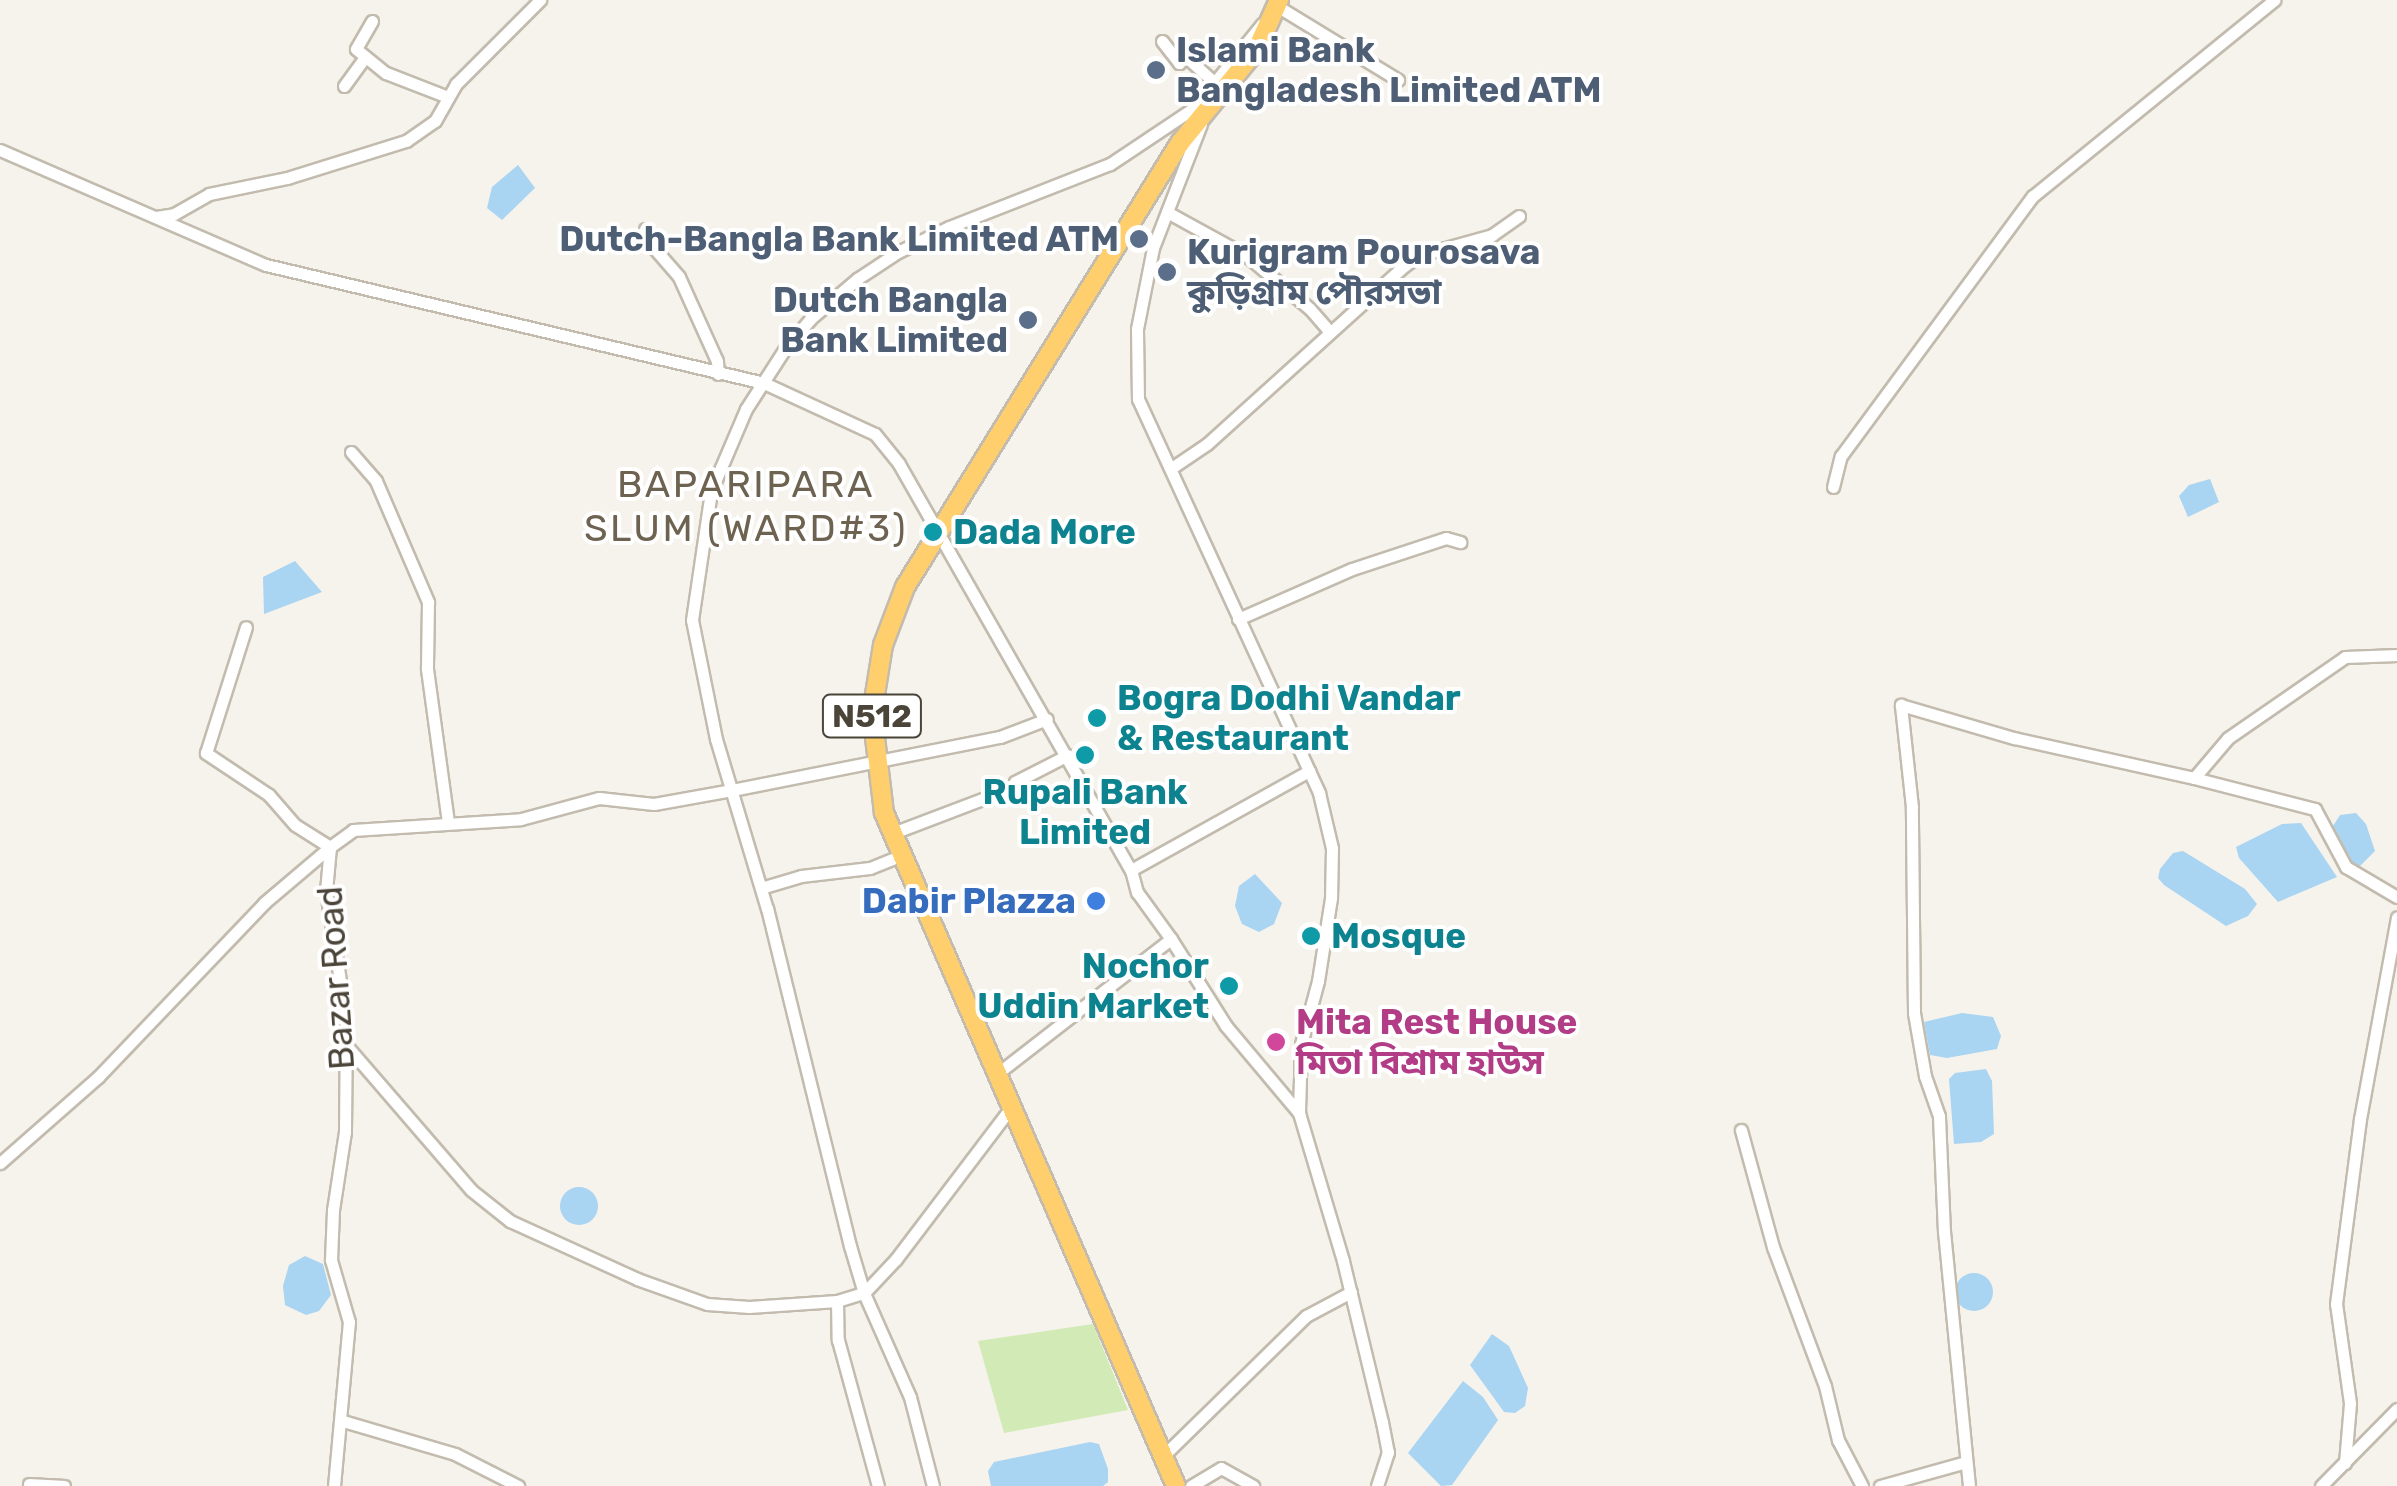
<!DOCTYPE html>
<meta charset="utf-8">
<style>
body{margin:0}
#map{position:relative;width:2397px;height:1486px;overflow:hidden;background:#f6f3ec;font-family:Rubik,"Noto Sans Bengali",sans-serif}
div>[style]{position:absolute}
.green>*{inset:0;background:#d2eab5}
.water>*{inset:0;background:#a9d4f2}
.round{border-radius:50%}
.roads{filter:drop-shadow(2px 0 #c2bbae) drop-shadow(-2px 0 #c2bbae) drop-shadow(0 2px #c2bbae) drop-shadow(0 -2px #c2bbae)}
.minor>*{height:11px;margin:-5.5px;padding:0 5.5px;transform-origin:5.5px;border-radius:5.5px;background:#fff}
.highway>*{height:18px;margin:-9px;padding:0 9px;transform-origin:9px;border-radius:9px;background:#ffcf6e}
.dots>*{width:28px;height:28px;translate:-50% -50%;box-sizing:border-box;border:5px solid #fff;border-radius:50%}
span{translate:-50% -50%;white-space:nowrap;text-align:center;line-height:1.15;-webkit-text-stroke:8px #fff;paint-order:stroke}
.shield-label span{padding:2px 8px;background:#fff;border:2px solid;border-radius:8px;-webkit-text-stroke-width:0}
.shield-label{font-size:32px;color:#4b4439;font-weight:700}
.service-label{font-size:35px;color:#4e5e75;font-weight:700}
.left{translate:0 -50%;text-align:left}
.right{translate:-100% -50%;text-align:right}
.culture-label{font-size:35px;color:#0d838f;font-weight:700}
.shop-label{font-size:35px;color:#366cbe;font-weight:700}
.street-label{font-size:35px;color:#4b4439}
.hotel-label{font-size:35px;color:#b23c85;font-weight:700}
.neighbourhood-label{font-size:38px;color:#6e6250;letter-spacing:2.5px}
</style>
<div id="map">
<div class="green">
<i style="clip-path:polygon(1093px 1324px,1128px 1410px,1004px 1433px,978px 1341px)"></i>
</div>
<div class="water">
<i style="clip-path:polygon(518px 165px,535px 188px,502px 220px,487px 208px,492px 187px)"></i>
<i style="clip-path:polygon(2210px 479px,2219px 502px,2188px 517px,2179px 496px,2189px 485px)"></i>
<i style="clip-path:polygon(295px 561px,322px 592px,264px 614px,263px 577px)"></i>
<i style="clip-path:polygon(2356px 813px,2366px 824px,2375px 851px,2359px 867px,2346px 858px,2333px 826px,2340px 815px)"></i>
<i style="clip-path:polygon(2301px 823px,2337px 877px,2278px 902px,2239px 858px,2236px 847px,2282px 824px)"></i>
<i style="clip-path:polygon(2183px 851px,2245px 889px,2257px 904px,2248px 916px,2226px 926px,2164px 885px,2158px 878px,2160px 869px,2173px 853px)"></i>
<i style="clip-path:polygon(1255px 874px,1282px 903px,1274px 924px,1259px 932px,1242px 924px,1235px 906px,1239px 886px)"></i>
<i style="clip-path:polygon(1962px 1013px,1993px 1017px,2001px 1036px,1997px 1049px,1947px 1058px,1930px 1055px,1924px 1022px)"></i>
<i style="clip-path:polygon(1986px 1069px,1992px 1081px,1994px 1134px,1981px 1142px,1954px 1144px,1949px 1079px,1955px 1073px)"></i>
<i class="round" style="left:560px;top:1187px;width:38px;height:38px"></i>
<i style="clip-path:polygon(305px 1256px,323px 1264px,331px 1295px,319px 1311px,306px 1315px,285px 1305px,283px 1286px,289px 1265px)"></i>
<i class="round" style="left:1955px;top:1273px;width:38px;height:38px"></i>
<i style="clip-path:polygon(1492px 1334px,1509px 1346px,1528px 1388px,1525px 1406px,1515px 1413px,1504px 1412px,1470px 1365px)"></i>
<i style="clip-path:polygon(1463px 1381px,1483px 1397px,1498px 1420px,1452px 1485px,1441px 1486px,1408px 1453px)"></i>
<i style="clip-path:polygon(1090px 1442px,1099px 1444px,1108px 1469px,1108px 1482px,1103px 1486px,991px 1486px,988px 1471px,994px 1462px)"></i>
</div>
<div class="roads">
<div class="minor">
<i style="left:1277px;top:6px;width:142px;rotate:31.4deg"></i>
<i style="left:372px;top:21px;width:32px;rotate:120deg"></i>
<i style="left:356px;top:49px;width:38px;rotate:39deg"></i>
<i style="left:386px;top:73px;width:66px;rotate:21.2deg"></i>
<i style="left:1162px;top:41px;width:28px;rotate:52deg"></i>
<i style="left:1179px;top:63px;width:9px;rotate:-49deg"></i>
<i style="left:1185px;top:56px;width:40px;rotate:42deg"></i>
<i style="left:344px;top:86px;width:36px;rotate:-54deg"></i>
<i style="left:1201px;top:124px;width:133px;rotate:111.2deg"></i>
<i style="left:1153px;top:248px;width:83px;rotate:101.2deg"></i>
<i style="left:1137px;top:329px;width:70px;rotate:89.2deg"></i>
<i style="left:1138px;top:399px;width:434px;rotate:65.3deg"></i>
<i style="left:1319px;top:793px;width:57px;rotate:76.7deg"></i>
<i style="left:1332px;top:848px;width:50px;rotate:91.1deg"></i>
<i style="left:1331px;top:898px;width:84px;rotate:98.9deg"></i>
<i style="left:1318px;top:981px;width:65px;rotate:105.1deg"></i>
<i style="left:1301px;top:1044px;width:69px;rotate:91.7deg"></i>
<i style="left:1299px;top:1113px;width:154px;rotate:73.4deg"></i>
<i style="left:1343px;top:1261px;width:166px;rotate:76.4deg"></i>
<i style="left:1382px;top:1422px;width:31px;rotate:79deg"></i>
<i style="left:1388px;top:1452px;width:36px;rotate:108deg"></i>
<i style="left:0;top:150px;width:290px;rotate:23.4deg"></i>
<i style="left:266px;top:265px;width:512px;rotate:13.33deg"></i>
<i style="left:764px;top:383px;width:122px;rotate:24.7deg"></i>
<i style="left:875px;top:434px;width:38px;rotate:51deg"></i>
<i style="left:899px;top:464px;width:468px;rotate:60.3deg"></i>
<i style="left:1131px;top:870px;width:204px;rotate:-29.1deg"></i>
<i style="left:1167px;top:212px;width:91px;rotate:28.8deg"></i>
<i style="left:1247px;top:256px;width:82px;rotate:40.1deg"></i>
<i style="left:1310px;top:309px;width:30px;rotate:49deg"></i>
<i style="left:156px;top:217px;width:18px;rotate:-9deg"></i>
<i style="left:174px;top:214px;width:40px;rotate:-29.7deg"></i>
<i style="left:209px;top:194px;width:80px;rotate:-11.6deg"></i>
<i style="left:287px;top:178px;width:125px;rotate:-17.3deg"></i>
<i style="left:406px;top:141px;width:35px;rotate:-35deg"></i>
<i style="left:435px;top:121px;width:43px;rotate:-60.4deg"></i>
<i style="left:456px;top:84px;width:119px;rotate:-45deg"></i>
<i style="left:645px;top:229px;width:21px;rotate:65deg"></i>
<i style="left:654px;top:248px;width:38px;rotate:49deg"></i>
<i style="left:679px;top:277px;width:92px;rotate:65.7deg"></i>
<i style="left:717px;top:361px;width:13px;rotate:86deg"></i>
<i style="left:351px;top:452px;width:38px;rotate:49deg"></i>
<i style="left:376px;top:481px;width:132px;rotate:66.7deg"></i>
<i style="left:428px;top:602px;width:67px;rotate:90.9deg"></i>
<i style="left:427px;top:669px;width:155px;rotate:82.2deg"></i>
<i style="left:1173px;top:467px;width:41px;rotate:-34.1deg"></i>
<i style="left:1207px;top:444px;width:266px;rotate:-42.1deg"></i>
<i style="left:1404px;top:266px;width:19px;rotate:-35deg"></i>
<i style="left:1420px;top:255px;width:75px;rotate:-15.5deg"></i>
<i style="left:1492px;top:235px;width:33px;rotate:-35deg"></i>
<i style="left:1833px;top:487px;width:32px;rotate:-76deg"></i>
<i style="left:1841px;top:456px;width:323px;rotate:-53.6deg"></i>
<i style="left:2033px;top:196px;width:311px;rotate:-39.1deg"></i>
<i style="left:1238px;top:619px;width:124px;rotate:-23.7deg"></i>
<i style="left:1352px;top:569px;width:99px;rotate:-18.3deg"></i>
<i style="left:1446px;top:538px;width:15px;rotate:16deg"></i>
<i style="left:2194px;top:778px;width:125px;rotate:14.4deg"></i>
<i style="left:2315px;top:809px;width:66px;rotate:61.9deg"></i>
<i style="left:2346px;top:867px;width:59px;rotate:30.5deg"></i>
<i style="left:893px;top:833px;width:129px;rotate:-20.8deg"></i>
<i style="left:1014px;top:787px;width:5px;rotate:-79deg"></i>
<i style="left:1015px;top:782px;width:59px;rotate:-27deg"></i>
<i style="left:1131px;top:870px;width:23px;rotate:75deg"></i>
<i style="left:1137px;top:892px;width:58px;rotate:54.1deg"></i>
<i style="left:761px;top:888px;width:42px;rotate:-16.7deg"></i>
<i style="left:801px;top:876px;width:69px;rotate:-6.6deg"></i>
<i style="left:870px;top:868px;width:35px;rotate:-22deg"></i>
<i style="left:346px;top:1045px;width:191px;rotate:49.2deg"></i>
<i style="left:471px;top:1190px;width:50px;rotate:38.5deg"></i>
<i style="left:510px;top:1221px;width:140px;rotate:24.5deg"></i>
<i style="left:637px;top:1279px;width:74px;rotate:19.7deg"></i>
<i style="left:707px;top:1304px;width:42px;rotate:4.1deg"></i>
<i style="left:749px;top:1307px;width:88px;rotate:-3.9deg"></i>
<i style="left:837px;top:1301px;width:28px;rotate:-17deg"></i>
<i style="left:864px;top:1293px;width:47px;rotate:-46.7deg"></i>
<i style="left:896px;top:1259px;width:192px;rotate:-52.8deg"></i>
<i style="left:998px;top:1073px;width:219px;rotate:-37.8deg"></i>
<i style="left:1171px;top:939px;width:103px;rotate:57.7deg"></i>
<i style="left:1226px;top:1026px;width:114px;rotate:50deg"></i>
<i style="left:1741px;top:1130px;width:121px;rotate:74.7deg"></i>
<i style="left:1773px;top:1247px;width:148px;rotate:69.5deg"></i>
<i style="left:1825px;top:1386px;width:56px;rotate:76.5deg"></i>
<i style="left:1838px;top:1440px;width:52px;rotate:62.4deg"></i>
<i style="left:0;top:1163px;width:130px;rotate:-41.3deg"></i>
<i style="left:98px;top:1077px;width:240px;rotate:-46.3deg"></i>
<i style="left:264px;top:903px;width:87px;rotate:-40.3deg"></i>
<i style="left:330px;top:847px;width:41px;rotate:-147.8deg"></i>
<i style="left:295px;top:825px;width:40px;rotate:-131deg"></i>
<i style="left:269px;top:795px;width:76px;rotate:-146.3deg"></i>
<i style="left:206px;top:753px;width:132px;rotate:-72.4deg"></i>
<i style="left:837px;top:1301px;width:39px;rotate:89deg"></i>
<i style="left:838px;top:1340px;width:151px;rotate:74.7deg"></i>
<i style="left:343px;top:1421px;width:117px;rotate:16.4deg"></i>
<i style="left:455px;top:1454px;width:71px;rotate:26.9deg"></i>
<i style="left:1163px;top:1456px;width:200px;rotate:-44.4deg"></i>
<i style="left:1306px;top:1316px;width:51px;rotate:-28.1deg"></i>
<i style="left:2345px;top:1463px;width:60px;rotate:-85.2deg"></i>
<i style="left:2350px;top:1403px;width:100px;rotate:-98deg"></i>
<i style="left:2336px;top:1304px;width:187px;rotate:-82.6deg"></i>
<i style="left:2360px;top:1119px;width:205px;rotate:-79.6deg"></i>
<i style="left:29px;top:1484px;width:35px;rotate:3deg"></i>
<i style="left:334px;top:1486px;width:165px;rotate:-84.8deg"></i>
<i style="left:349px;top:1322px;width:65px;rotate:-106.2deg"></i>
<i style="left:331px;top:1260px;width:50px;rotate:-87.7deg"></i>
<i style="left:333px;top:1210px;width:79px;rotate:-81.3deg"></i>
<i style="left:345px;top:1132px;width:113px;rotate:-89.5deg"></i>
<i style="left:346px;top:1019px;width:130px;rotate:-98.9deg"></i>
<i style="left:326px;top:891px;width:44px;rotate:-84.8deg"></i>
<i style="left:330px;top:847px;width:29px;rotate:-36deg"></i>
<i style="left:353px;top:830px;width:168px;rotate:-3.7deg"></i>
<i style="left:521px;top:819px;width:81px;rotate:-15.1deg"></i>
<i style="left:599px;top:798px;width:55px;rotate:6.2deg"></i>
<i style="left:654px;top:804px;width:79px;rotate:-10.2deg"></i>
<i style="left:732px;top:790px;width:273px;rotate:-11.2deg"></i>
<i style="left:1000px;top:737px;width:50px;rotate:-21deg"></i>
<i style="left:933px;top:1486px;width:92px;rotate:-104.5deg"></i>
<i style="left:910px;top:1397px;width:114px;rotate:-113.9deg"></i>
<i style="left:864px;top:1293px;width:49px;rotate:-106.6deg"></i>
<i style="left:850px;top:1246px;width:347px;rotate:-103.8deg"></i>
<i style="left:767px;top:909px;width:177px;rotate:-106.7deg"></i>
<i style="left:716px;top:739px;width:121px;rotate:-101.4deg"></i>
<i style="left:692px;top:620px;width:130px;rotate:-81.6deg"></i>
<i style="left:711px;top:491px;width:89px;rotate:-66.9deg"></i>
<i style="left:746px;top:409px;width:74px;rotate:-57.2deg"></i>
<i style="left:786px;top:347px;width:37px;rotate:-49deg"></i>
<i style="left:810px;top:319px;width:62px;rotate:-40.4deg"></i>
<i style="left:857px;top:279px;width:49px;rotate:-33.4deg"></i>
<i style="left:898px;top:252px;width:57px;rotate:-26.1deg"></i>
<i style="left:949px;top:227px;width:173px;rotate:-21.4deg"></i>
<i style="left:1110px;top:164px;width:101px;rotate:-33.7deg"></i>
<i style="left:1194px;top:108px;width:108px;rotate:-51deg"></i>
<i style="left:1191px;top:1486px;width:35px;rotate:-31deg"></i>
<i style="left:1221px;top:1468px;width:37px;rotate:29deg"></i>
<i style="left:1880px;top:1486px;width:89px;rotate:-15.6deg"></i>
<i style="left:1969px;top:1486px;width:255px;rotate:-95.6deg"></i>
<i style="left:1944px;top:1232px;width:116px;rotate:-92.5deg"></i>
<i style="left:1939px;top:1116px;width:42px;rotate:-109.3deg"></i>
<i style="left:1925px;top:1076px;width:64px;rotate:-99.9deg"></i>
<i style="left:1914px;top:1013px;width:206px;rotate:-90.6deg"></i>
<i style="left:1912px;top:807px;width:103px;rotate:-96.2deg"></i>
<i style="left:1901px;top:705px;width:118px;rotate:16.3deg"></i>
<i style="left:2014px;top:738px;width:184px;rotate:12.5deg"></i>
<i style="left:2194px;top:778px;width:52px;rotate:-49.6deg"></i>
<i style="left:2228px;top:738px;width:142px;rotate:-34.7deg"></i>
<i style="left:2345px;top:657px;width:52px;rotate:-2.2deg"></i>
<i style="left:2321px;top:1486px;width:108px;rotate:-45.4deg"></i>
</div>
<div class="highway">
<i style="left:1176px;top:1486px;width:734px;rotate:-113.45deg"></i>
<i style="left:884px;top:813px;width:101px;rotate:-96.8deg"></i>
<i style="left:872px;top:713px;width:69px;rotate:-80.8deg"></i>
<i style="left:883px;top:645px;width:62px;rotate:-69.2deg"></i>
<i style="left:905px;top:587px;width:522px;rotate:-58.23deg"></i>
<i style="left:1180px;top:143px;width:122px;rotate:-50.7deg"></i>
<i style="left:1257px;top:49px;width:54px;rotate:-65.8deg"></i>
</div>
</div>
<div class="dots">
<i style="left:1156px;top:70px;background:#5c6f8a"></i>
<i style="left:1139px;top:239px;background:#5c6f8a"></i>
<i style="left:1167px;top:272px;background:#5c6f8a"></i>
<i style="left:1028px;top:320px;background:#5c6f8a"></i>
<i style="left:933px;top:532px;background:#0f9aa8"></i>
<i style="left:1097px;top:718px;background:#0f9aa8"></i>
<i style="left:1085px;top:755px;background:#0f9aa8"></i>
<i style="left:1096px;top:901px;background:#3f7fe0"></i>
<i style="left:1311px;top:936px;background:#0f9aa8"></i>
<i style="left:1229px;top:986px;background:#0f9aa8"></i>
<i style="left:1276px;top:1042px;background:#d1479c"></i>
</div>
<div class="shield-label">
<span style="left:872px;top:716px">N512</span>
</div>
<div class="service-label">
<span class="left" style="left:1176px;top:70px">Islami Bank<br>Bangladesh Limited ATM</span>
<span class="right" style="left:1119px;top:239px">Dutch-Bangla Bank Limited ATM</span>
<span class="left" style="left:1187px;top:272px">Kurigram Pourosava<br>কুড়িগ্রাম পৌরসভা</span>
<span class="right" style="left:1008px;top:320px">Dutch Bangla<br>Bank Limited</span>
</div>
<div class="culture-label">
<span class="left" style="left:953px;top:532px">Dada More</span>
<span class="left" style="left:1117px;top:718px">Bogra Dodhi Vandar<br>&amp; Restaurant</span>
<span style="left:1085px;top:812px">Rupali Bank<br>Limited</span>
<span class="left" style="left:1331px;top:936px">Mosque</span>
<span class="right" style="left:1209px;top:986px">Nochor<br>Uddin Market</span>
</div>
<div class="shop-label">
<span class="right" style="left:1076px;top:901px">Dabir Plazza</span>
</div>
<div class="street-label">
<span style="left:336px;top:978px;rotate:-94deg">Bazar Road</span>
</div>
<div class="hotel-label">
<span class="left" style="left:1296px;top:1042px">Mita Rest House<br>মিতা বিশ্রাম হাউস</span>
</div>
<div class="neighbourhood-label">
<span style="left:746px;top:507px">BAPARIPARA<br>SLUM (WARD#3)</span>
</div>
</div>
